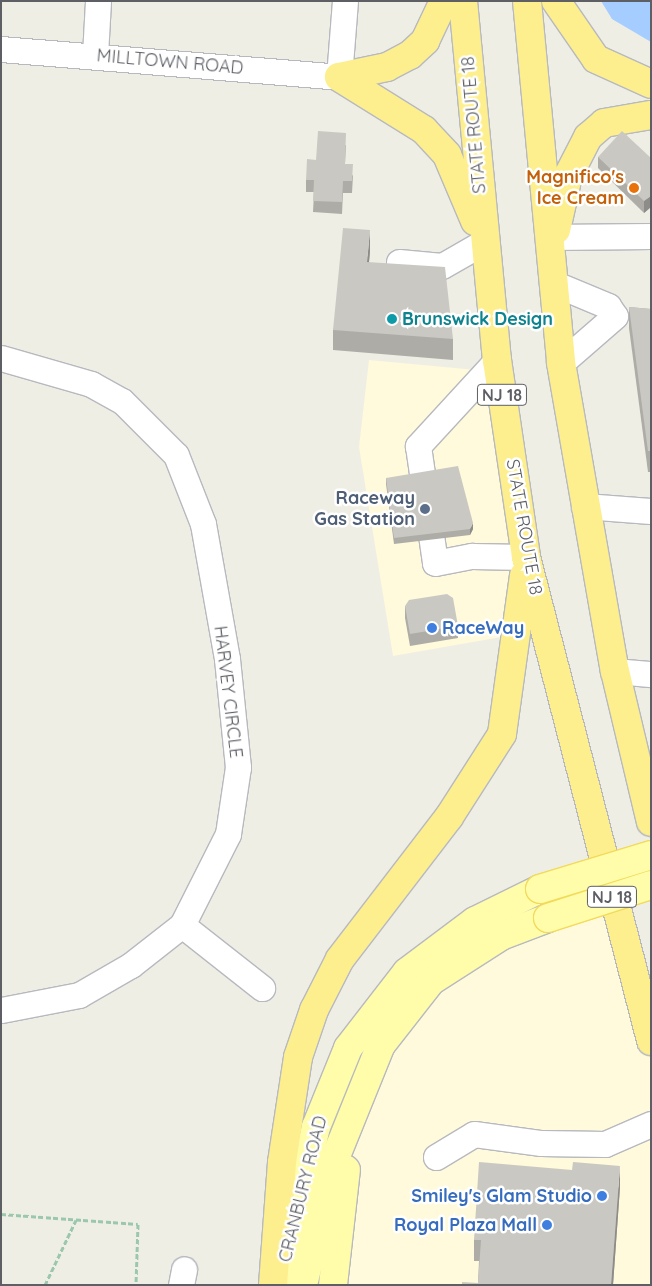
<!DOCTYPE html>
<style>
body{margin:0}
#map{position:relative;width:652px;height:1286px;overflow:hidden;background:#efeee5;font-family:Quicksand,sans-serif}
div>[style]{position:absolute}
.commercial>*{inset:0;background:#fefadb}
.water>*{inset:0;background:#a5cdff}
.path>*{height:3px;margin-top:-1.5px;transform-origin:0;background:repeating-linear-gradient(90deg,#9bc8ad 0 5px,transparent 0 7.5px)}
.roads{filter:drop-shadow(1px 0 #b7b9bf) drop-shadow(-1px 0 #b7b9bf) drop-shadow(0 1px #b7b9bf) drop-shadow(0 -1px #b7b9bf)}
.minor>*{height:25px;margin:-12.5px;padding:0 12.5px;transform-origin:12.5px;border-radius:12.5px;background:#fff}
.major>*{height:28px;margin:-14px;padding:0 14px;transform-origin:14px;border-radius:14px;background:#fffcaa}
.highway>*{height:28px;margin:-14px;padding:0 14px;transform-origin:14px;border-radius:14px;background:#fdef8e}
.bridges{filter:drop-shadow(1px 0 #f2da5b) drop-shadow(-1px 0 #f2da5b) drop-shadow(0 1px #f2da5b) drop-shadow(0 -1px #f2da5b)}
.major-bridge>*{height:28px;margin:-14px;padding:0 14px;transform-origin:14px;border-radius:14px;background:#fffcaa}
.wall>*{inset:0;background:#aeaca7}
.shaded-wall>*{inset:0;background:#8d8c88}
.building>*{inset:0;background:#cac8c2}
.dots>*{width:14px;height:14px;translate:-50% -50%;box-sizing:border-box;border:2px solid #fff;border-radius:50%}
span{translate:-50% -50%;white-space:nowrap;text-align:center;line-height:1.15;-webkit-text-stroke:5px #fff;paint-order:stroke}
.shield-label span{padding:1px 4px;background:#fff;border:1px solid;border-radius:4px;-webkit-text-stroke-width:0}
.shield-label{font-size:16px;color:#5d5f65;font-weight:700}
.street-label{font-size:18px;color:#5d5f65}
.food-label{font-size:18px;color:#c56008;font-weight:700}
.right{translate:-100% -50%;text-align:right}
.culture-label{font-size:18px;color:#0d838f;font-weight:700}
.left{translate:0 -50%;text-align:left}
.service-label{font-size:18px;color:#4e5e75;font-weight:700}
.shop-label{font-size:18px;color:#366cbe;font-weight:700}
.frame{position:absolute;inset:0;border:2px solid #5d5f65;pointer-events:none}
</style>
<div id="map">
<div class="commercial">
<i style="clip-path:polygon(369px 360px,487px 371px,497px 360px,518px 634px,393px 656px,359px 447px)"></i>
<i style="clip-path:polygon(613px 898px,651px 1041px,651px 1285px,333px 1285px,359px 1093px,431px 981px)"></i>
</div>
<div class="water">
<i style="clip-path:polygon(601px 1px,651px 1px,651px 42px,612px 19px)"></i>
</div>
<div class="path">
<i style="left:1px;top:1214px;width:137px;rotate:4.2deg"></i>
<i style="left:138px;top:1224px;width:61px;rotate:91.9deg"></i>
<i style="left:45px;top:1285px;width:72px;rotate:-64.5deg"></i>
</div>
<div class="roads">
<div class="minor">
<i style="left:1px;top:49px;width:339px;rotate:4.7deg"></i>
<i style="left:339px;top:77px;width:76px;rotate:-85.5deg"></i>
<i style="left:95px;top:55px;width:54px;rotate:-86.8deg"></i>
<i style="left:549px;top:237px;width:102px;rotate:-0.6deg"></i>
<i style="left:399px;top:262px;width:43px;rotate:5.3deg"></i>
<i style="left:442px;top:266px;width:48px;rotate:-29.7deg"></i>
<i style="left:553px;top:283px;width:60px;rotate:22.7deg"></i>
<i style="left:608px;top:306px;width:12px;rotate:55deg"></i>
<i style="left:615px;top:316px;width:72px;rotate:139deg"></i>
<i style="left:1px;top:358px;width:94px;rotate:16.1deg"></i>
<i style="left:91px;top:384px;width:35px;rotate:29deg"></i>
<i style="left:122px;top:401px;width:76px;rotate:45deg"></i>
<i style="left:176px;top:455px;width:74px;rotate:68.6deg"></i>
<i style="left:203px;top:524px;width:137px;rotate:79.9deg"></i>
<i style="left:227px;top:659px;width:109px;rotate:84.2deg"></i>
<i style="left:238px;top:767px;width:68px;rotate:98.5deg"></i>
<i style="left:228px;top:834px;width:102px;rotate:116.8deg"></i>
<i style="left:182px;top:925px;width:65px;rotate:141.9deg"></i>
<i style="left:131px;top:965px;width:60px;rotate:150deg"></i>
<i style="left:79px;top:995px;width:79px;rotate:169.1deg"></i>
<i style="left:497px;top:360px;width:117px;rotate:132.6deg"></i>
<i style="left:418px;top:446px;width:118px;rotate:81.7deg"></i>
<i style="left:435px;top:563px;width:38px;rotate:-11deg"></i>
<i style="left:472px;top:556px;width:54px;rotate:1.1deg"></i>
<i style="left:584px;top:506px;width:67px;rotate:4.3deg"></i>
<i style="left:615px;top:671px;width:36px;rotate:5deg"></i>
<i style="left:182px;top:925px;width:102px;rotate:38.2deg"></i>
<i style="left:436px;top:1157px;width:44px;rotate:-31.2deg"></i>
<i style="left:474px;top:1134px;width:68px;rotate:7.7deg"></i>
<i style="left:541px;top:1143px;width:64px;rotate:0.9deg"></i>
<i style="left:605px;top:1144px;width:50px;rotate:-23.5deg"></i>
<i style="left:181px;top:1285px;width:16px;rotate:-79deg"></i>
</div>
<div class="major">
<i style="left:282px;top:1275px;width:152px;rotate:-77.1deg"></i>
<i style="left:316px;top:1127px;width:85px;rotate:-67.9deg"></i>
<i style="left:348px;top:1048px;width:96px;rotate:-52.2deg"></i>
<i style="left:407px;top:972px;width:85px;rotate:-36.9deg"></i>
<i style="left:475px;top:921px;width:72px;rotate:-26.2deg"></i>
<i style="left:303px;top:1285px;width:122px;rotate:-76.3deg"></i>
<i style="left:332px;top:1166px;width:131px;rotate:-68deg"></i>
<i style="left:381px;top:1045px;width:81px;rotate:-52deg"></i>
<i style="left:431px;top:981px;width:83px;rotate:-32.7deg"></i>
<i style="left:501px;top:936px;width:50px;rotate:-21deg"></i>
<i style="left:333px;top:1285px;width:116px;rotate:-83.6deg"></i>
</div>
<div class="highway">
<i style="left:463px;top:1px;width:361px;rotate:84.6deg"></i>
<i style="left:497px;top:360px;width:199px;rotate:81.6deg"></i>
<i style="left:526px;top:557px;width:500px;rotate:75.5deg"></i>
<i style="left:527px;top:1px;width:364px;rotate:84.6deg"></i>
<i style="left:561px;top:363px;width:313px;rotate:80.1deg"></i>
<i style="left:615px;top:671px;width:155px;rotate:76.6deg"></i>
<i style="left:556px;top:1px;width:70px;rotate:55.4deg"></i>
<i style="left:596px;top:59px;width:60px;rotate:24.4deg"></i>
<i style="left:339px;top:77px;width:100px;rotate:31.9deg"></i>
<i style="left:424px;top:130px;width:34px;rotate:47deg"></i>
<i style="left:447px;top:155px;width:72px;rotate:67deg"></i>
<i style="left:339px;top:77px;width:49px;rotate:-11.8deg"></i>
<i style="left:387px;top:67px;width:26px;rotate:-28deg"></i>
<i style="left:410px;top:55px;width:21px;rotate:-43deg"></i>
<i style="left:425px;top:41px;width:44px;rotate:-64.6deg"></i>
<i style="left:556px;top:230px;width:55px;rotate:-77.5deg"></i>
<i style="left:568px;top:176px;width:44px;rotate:-62.9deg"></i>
<i style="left:588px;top:137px;width:21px;rotate:-41deg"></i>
<i style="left:604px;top:123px;width:48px;rotate:-9.7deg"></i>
<i style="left:273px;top:1285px;width:123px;rotate:-85.8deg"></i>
<i style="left:282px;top:1162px;width:106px;rotate:-81.3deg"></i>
<i style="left:298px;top:1057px;width:50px;rotate:-71.2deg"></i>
<i style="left:314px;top:1010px;width:57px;rotate:-63deg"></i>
<i style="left:340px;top:959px;width:179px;rotate:-52.5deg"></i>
<i style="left:449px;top:817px;width:98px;rotate:-57.4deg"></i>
<i style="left:502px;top:734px;width:160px;rotate:-82.1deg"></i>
</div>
</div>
<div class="bridges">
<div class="major-bridge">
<i style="left:540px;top:889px;width:116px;rotate:-17deg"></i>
<i style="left:548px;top:918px;width:108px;rotate:-17.8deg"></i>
</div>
</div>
<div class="wall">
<i style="clip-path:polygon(346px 145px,345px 164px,353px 176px,352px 193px,343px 193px,342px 214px,313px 212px,314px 192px,306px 192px,306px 180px,316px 160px)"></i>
<i style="clip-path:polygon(598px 157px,651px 158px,651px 207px,644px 213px,598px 168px)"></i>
<i style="clip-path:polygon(370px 251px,369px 262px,453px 339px,453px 360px,333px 350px,333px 330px)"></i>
<i style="clip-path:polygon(629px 307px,651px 309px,651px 472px,648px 472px,629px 328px)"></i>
<i style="clip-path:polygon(386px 478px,473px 529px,470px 535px,394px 544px,386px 484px)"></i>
<i style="clip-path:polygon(405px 606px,458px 626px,458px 638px,410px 646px,405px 618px)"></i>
<i style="clip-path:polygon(620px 1187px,613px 1285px,462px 1285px,478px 1283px,479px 1261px,474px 1261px,474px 1240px)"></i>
</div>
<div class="shaded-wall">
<i style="clip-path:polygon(651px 196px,651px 207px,644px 213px,644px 201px)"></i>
<i style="clip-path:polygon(370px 230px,370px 251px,367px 283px,367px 262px)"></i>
<i style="clip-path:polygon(473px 523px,473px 529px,470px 535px,470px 529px)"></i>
<i style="clip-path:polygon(620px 1166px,620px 1187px,613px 1285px,611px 1285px)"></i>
</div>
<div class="building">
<i style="clip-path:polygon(318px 131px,346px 133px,345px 164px,353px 164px,352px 181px,343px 181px,342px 202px,313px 201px,314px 180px,306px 180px,307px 159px,316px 160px)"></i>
<i style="clip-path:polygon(622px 131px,651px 158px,651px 196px,644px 201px,598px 157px)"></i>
<i style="clip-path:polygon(343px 228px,370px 230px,367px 262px,445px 267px,453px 339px,333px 330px)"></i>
<i style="clip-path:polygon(629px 307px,651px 309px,651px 451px,648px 451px)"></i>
<i style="clip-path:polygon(458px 466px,473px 523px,470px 529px,394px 538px,386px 478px)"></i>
<i style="clip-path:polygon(447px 594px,453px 598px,458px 626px,410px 634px,405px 606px,409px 600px)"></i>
<i style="clip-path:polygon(479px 1162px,572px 1170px,573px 1162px,620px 1166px,611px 1285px,462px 1285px,462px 1282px,478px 1283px,481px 1240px,474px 1240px)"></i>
</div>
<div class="dots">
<i style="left:634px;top:188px;background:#e8710a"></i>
<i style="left:392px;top:319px;background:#0f9aa8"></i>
<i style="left:425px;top:509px;background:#5c6f8a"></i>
<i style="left:432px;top:628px;background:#3f7fe0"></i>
<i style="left:602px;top:1196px;background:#3f7fe0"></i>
<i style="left:547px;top:1225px;background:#3f7fe0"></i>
</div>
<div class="shield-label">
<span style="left:502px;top:395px">NJ 18</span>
<span style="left:612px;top:897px">NJ 18</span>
</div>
<div class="street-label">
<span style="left:170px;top:62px;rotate:5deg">MILLTOWN ROAD</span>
<span style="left:474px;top:125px;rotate:-95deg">STATE ROUTE 18</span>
<span style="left:524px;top:527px;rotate:80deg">STATE ROUTE 18</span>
<span style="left:228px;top:692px;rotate:83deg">HARVEY CIRCLE</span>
<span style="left:303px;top:1189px;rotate:-76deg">CRANBURY ROAD</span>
</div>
<div class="food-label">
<span class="right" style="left:624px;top:188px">Magnifico's<br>Ice Cream</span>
</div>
<div class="culture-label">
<span class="left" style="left:402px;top:319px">Brunswick Design</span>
</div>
<div class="service-label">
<span class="right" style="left:415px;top:509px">Raceway<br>Gas Station</span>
</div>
<div class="shop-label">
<span class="left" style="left:442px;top:628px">RaceWay</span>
<span class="right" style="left:592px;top:1196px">Smiley's Glam Studio</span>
<span class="right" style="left:537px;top:1225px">Royal Plaza Mall</span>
</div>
<div class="frame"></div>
</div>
